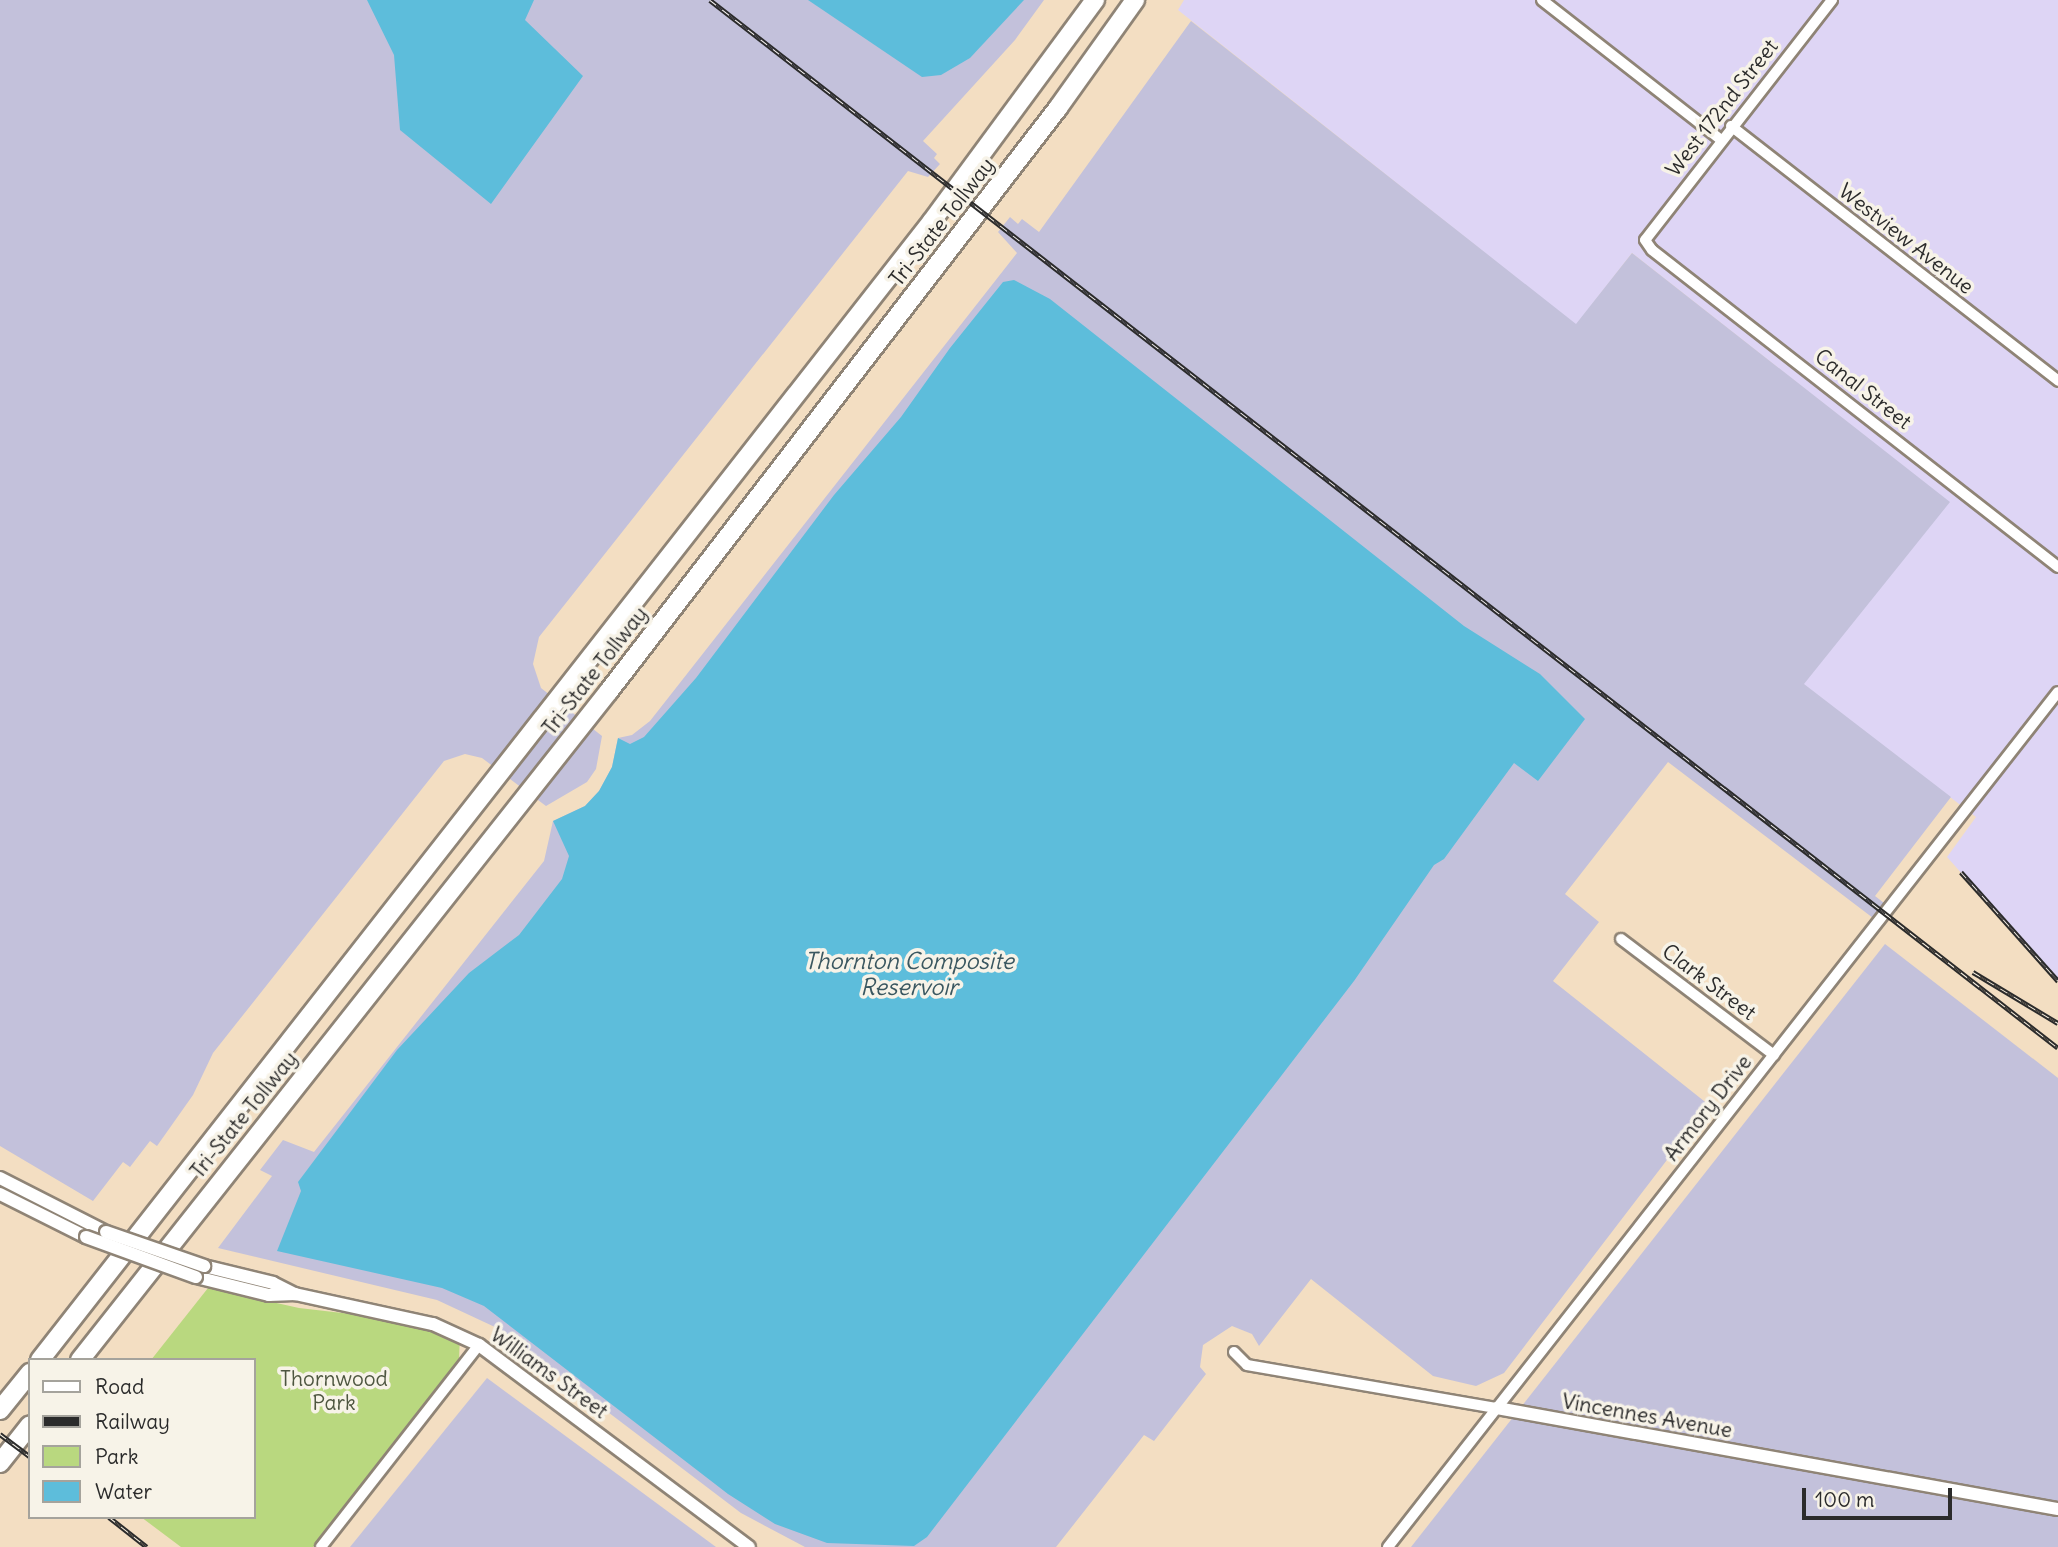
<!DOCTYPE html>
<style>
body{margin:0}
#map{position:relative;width:2058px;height:1547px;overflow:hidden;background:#f3dec2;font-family:Delius,sans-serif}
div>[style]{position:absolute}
.built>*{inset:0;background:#ded5f5}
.industrial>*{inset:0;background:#c3c1db}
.green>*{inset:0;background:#b9d87f}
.water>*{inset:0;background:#5dbddb}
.roads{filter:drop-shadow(2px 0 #8f8476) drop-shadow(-2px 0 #8f8476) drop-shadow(0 2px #8f8476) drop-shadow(0 -2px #8f8476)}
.minor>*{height:10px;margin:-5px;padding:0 5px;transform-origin:5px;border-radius:5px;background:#fff}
.tertiary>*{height:12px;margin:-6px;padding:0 6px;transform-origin:6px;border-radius:6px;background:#fff}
.motorway>*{height:18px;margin:-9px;padding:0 9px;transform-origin:9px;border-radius:9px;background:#fff}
.rail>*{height:5px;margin-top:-2.5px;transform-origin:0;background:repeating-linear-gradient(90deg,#f7f3e8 0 8px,#2b2b2b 0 16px);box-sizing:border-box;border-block:2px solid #2b2b2b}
.bridges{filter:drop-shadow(2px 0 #8f8476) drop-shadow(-2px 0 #8f8476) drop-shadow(0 2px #8f8476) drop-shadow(0 -2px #8f8476)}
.tertiary-bridge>*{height:12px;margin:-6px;padding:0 6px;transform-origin:6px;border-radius:6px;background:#fff}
span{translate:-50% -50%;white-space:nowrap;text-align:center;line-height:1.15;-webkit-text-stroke:7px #f7f3e8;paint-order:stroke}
.street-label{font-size:21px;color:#2b2b2b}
.park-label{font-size:21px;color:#4e5640}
.water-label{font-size:23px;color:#3a5760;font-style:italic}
.legend{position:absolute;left:28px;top:1358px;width:228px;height:161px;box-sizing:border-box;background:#f7f3e8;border:2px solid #a5a39c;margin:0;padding:9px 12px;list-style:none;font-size:21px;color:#2b2b2b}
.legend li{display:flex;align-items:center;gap:14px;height:35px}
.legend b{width:35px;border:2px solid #a5a39c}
.scale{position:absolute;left:1802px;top:1488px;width:150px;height:32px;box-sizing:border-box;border:4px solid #2b2b2b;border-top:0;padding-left:9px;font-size:21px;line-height:24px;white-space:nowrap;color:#2b2b2b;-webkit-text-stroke:5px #f7f3e8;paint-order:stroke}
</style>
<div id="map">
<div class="built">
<i style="clip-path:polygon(1184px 0,2058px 0,2058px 981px,1947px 857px,1976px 817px,1803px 684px,1949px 502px,1632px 253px,1576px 325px,1178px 10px)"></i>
</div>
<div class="industrial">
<i style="clip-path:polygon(0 0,1044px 0,1015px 40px,923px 141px,937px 154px,934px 158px,940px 164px,928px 177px,908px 171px,539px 637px,533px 664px,541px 688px,602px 736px,596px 769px,587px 782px,546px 806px,482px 758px,465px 754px,444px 761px,213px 1053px,193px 1095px,157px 1146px,150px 1141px,130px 1167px,123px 1162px,93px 1201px,0 1146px)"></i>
<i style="clip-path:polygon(1191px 21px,1576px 324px,1632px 253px,1950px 502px,1804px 684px,1951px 797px,1875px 896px,1884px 903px,1873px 918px,1668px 762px,1565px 894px,1599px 922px,1553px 981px,1709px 1105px,1504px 1373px,1476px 1386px,1433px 1376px,1311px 1279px,1259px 1346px,1252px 1334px,1232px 1326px,1203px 1345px,1200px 1367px,1206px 1374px,1154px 1441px,1144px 1435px,1056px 1547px,805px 1547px,741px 1513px,497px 1328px,437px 1300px,218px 1248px,272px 1176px,260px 1170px,283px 1140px,314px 1152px,544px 861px,553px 821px,585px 806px,599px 791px,612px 767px,618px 738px,632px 735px,650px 721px,1017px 253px,998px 232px,1010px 217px,1018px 224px,1022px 219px,1039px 232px)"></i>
<i style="clip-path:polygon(1885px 944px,2058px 1078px,2058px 1547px,1411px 1547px)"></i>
<i style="clip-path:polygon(487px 1378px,716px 1547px,350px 1547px)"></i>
</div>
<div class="green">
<i style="clip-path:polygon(208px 1288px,299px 1308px,455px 1326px,460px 1334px,459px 1360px,451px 1372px,313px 1547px,181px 1547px,141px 1517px,254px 1517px,254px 1360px,151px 1360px)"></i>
</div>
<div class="water">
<i style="clip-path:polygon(367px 0,534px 0,525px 20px,583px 76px,491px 204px,400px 130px,394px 55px)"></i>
<i style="clip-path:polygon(808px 0,1024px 0,970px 58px,941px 75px,922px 77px)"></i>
<i style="clip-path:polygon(1014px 280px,1050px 299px,1464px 626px,1540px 674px,1585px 719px,1538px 781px,1514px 763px,1444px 859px,1434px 865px,1354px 981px,927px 1537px,914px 1546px,827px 1543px,775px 1524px,728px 1494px,484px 1306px,442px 1288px,277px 1251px,301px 1191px,298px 1182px,397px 1050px,469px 973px,519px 935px,562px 879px,569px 856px,553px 821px,585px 806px,599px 791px,612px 767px,618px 738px,630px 744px,644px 737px,696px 678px,834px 495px,901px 417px,950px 348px,1003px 282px)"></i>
</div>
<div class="roads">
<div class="minor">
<i style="left:1542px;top:0;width:226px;rotate:38deg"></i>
<i style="left:1832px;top:0;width:304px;rotate:127.9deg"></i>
<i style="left:1645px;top:240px;width:12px;rotate:55deg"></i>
<i style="left:1652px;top:250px;width:515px;rotate:37.98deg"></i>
<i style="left:1731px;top:126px;width:415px;rotate:37.9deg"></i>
<i style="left:1621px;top:939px;width:192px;rotate:37.2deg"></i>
<i style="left:1234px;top:1352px;width:18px;rotate:45deg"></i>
<i style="left:1247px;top:1365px;width:254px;rotate:9.8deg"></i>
<i style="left:321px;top:1547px;width:256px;rotate:-52deg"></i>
<i style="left:1388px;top:1547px;width:1086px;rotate:-51.92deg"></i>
</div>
<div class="tertiary">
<i style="left:0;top:1178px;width:119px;rotate:27deg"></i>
<i style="left:0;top:1194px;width:96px;rotate:26.6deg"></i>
<i style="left:204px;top:1266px;width:71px;rotate:13.8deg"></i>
<i style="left:273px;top:1283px;width:25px;rotate:27deg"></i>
<i style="left:196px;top:1277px;width:75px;rotate:13.9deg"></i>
<i style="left:269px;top:1295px;width:26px;rotate:-2deg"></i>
<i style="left:295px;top:1294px;width:141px;rotate:12.3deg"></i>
<i style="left:433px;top:1324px;width:51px;rotate:24.5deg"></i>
<i style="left:479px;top:1345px;width:337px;rotate:36.8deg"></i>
<i style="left:1497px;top:1408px;width:570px;rotate:10.21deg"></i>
</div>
<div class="motorway">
<i style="left:40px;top:1360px;width:1447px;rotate:-51.93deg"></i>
<i style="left:932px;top:221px;width:275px;rotate:-53.6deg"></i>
<i style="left:80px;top:1360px;width:853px;rotate:-51.67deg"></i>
<i style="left:609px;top:691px;width:736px;rotate:-52.4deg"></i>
<i style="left:1058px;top:108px;width:133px;rotate:-54.5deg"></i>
<i style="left:0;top:1410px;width:48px;rotate:-51deg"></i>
<i style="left:0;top:1463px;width:48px;rotate:-51.7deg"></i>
</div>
</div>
<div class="rail">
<i style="left:710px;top:0;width:1707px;rotate:37.86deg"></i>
<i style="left:1961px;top:872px;width:146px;rotate:48.3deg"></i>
<i style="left:1973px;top:972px;width:99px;rotate:31deg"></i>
<i style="left:0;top:1434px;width:38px;rotate:37deg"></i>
<i style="left:109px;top:1517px;width:48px;rotate:38.3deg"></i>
</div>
<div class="bridges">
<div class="tertiary-bridge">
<i style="left:106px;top:1232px;width:104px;rotate:19.1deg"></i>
<i style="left:86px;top:1237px;width:117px;rotate:20deg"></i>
</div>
</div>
<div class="street-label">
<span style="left:1722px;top:108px;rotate:-52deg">West 172nd Street</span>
<span style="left:942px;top:222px;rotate:-52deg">Tri-State Tollway</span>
<span style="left:1906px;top:239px;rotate:38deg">Westview Avenue</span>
<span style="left:1863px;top:389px;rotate:38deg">Canal Street</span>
<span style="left:595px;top:671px;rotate:-52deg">Tri-State Tollway</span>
<span style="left:1709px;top:982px;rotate:37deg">Clark Street</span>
<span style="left:1708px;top:1108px;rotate:-52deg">Armory Drive</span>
<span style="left:244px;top:1115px;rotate:-51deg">Tri-State Tollway</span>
<span style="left:549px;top:1373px;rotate:36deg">Williams Street</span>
<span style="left:1647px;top:1416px;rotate:10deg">Vincennes Avenue</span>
</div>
<div class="park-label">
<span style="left:334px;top:1391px">Thornwood<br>Park</span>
</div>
<div class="water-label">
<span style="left:909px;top:974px">Thornton Composite<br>Reservoir</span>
</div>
<ul class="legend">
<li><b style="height:9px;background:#fff"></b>Road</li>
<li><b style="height:9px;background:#2b2b2b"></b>Railway</li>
<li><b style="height:19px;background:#b9d87f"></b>Park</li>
<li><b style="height:19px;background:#5dbddb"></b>Water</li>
</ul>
<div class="scale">100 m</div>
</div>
